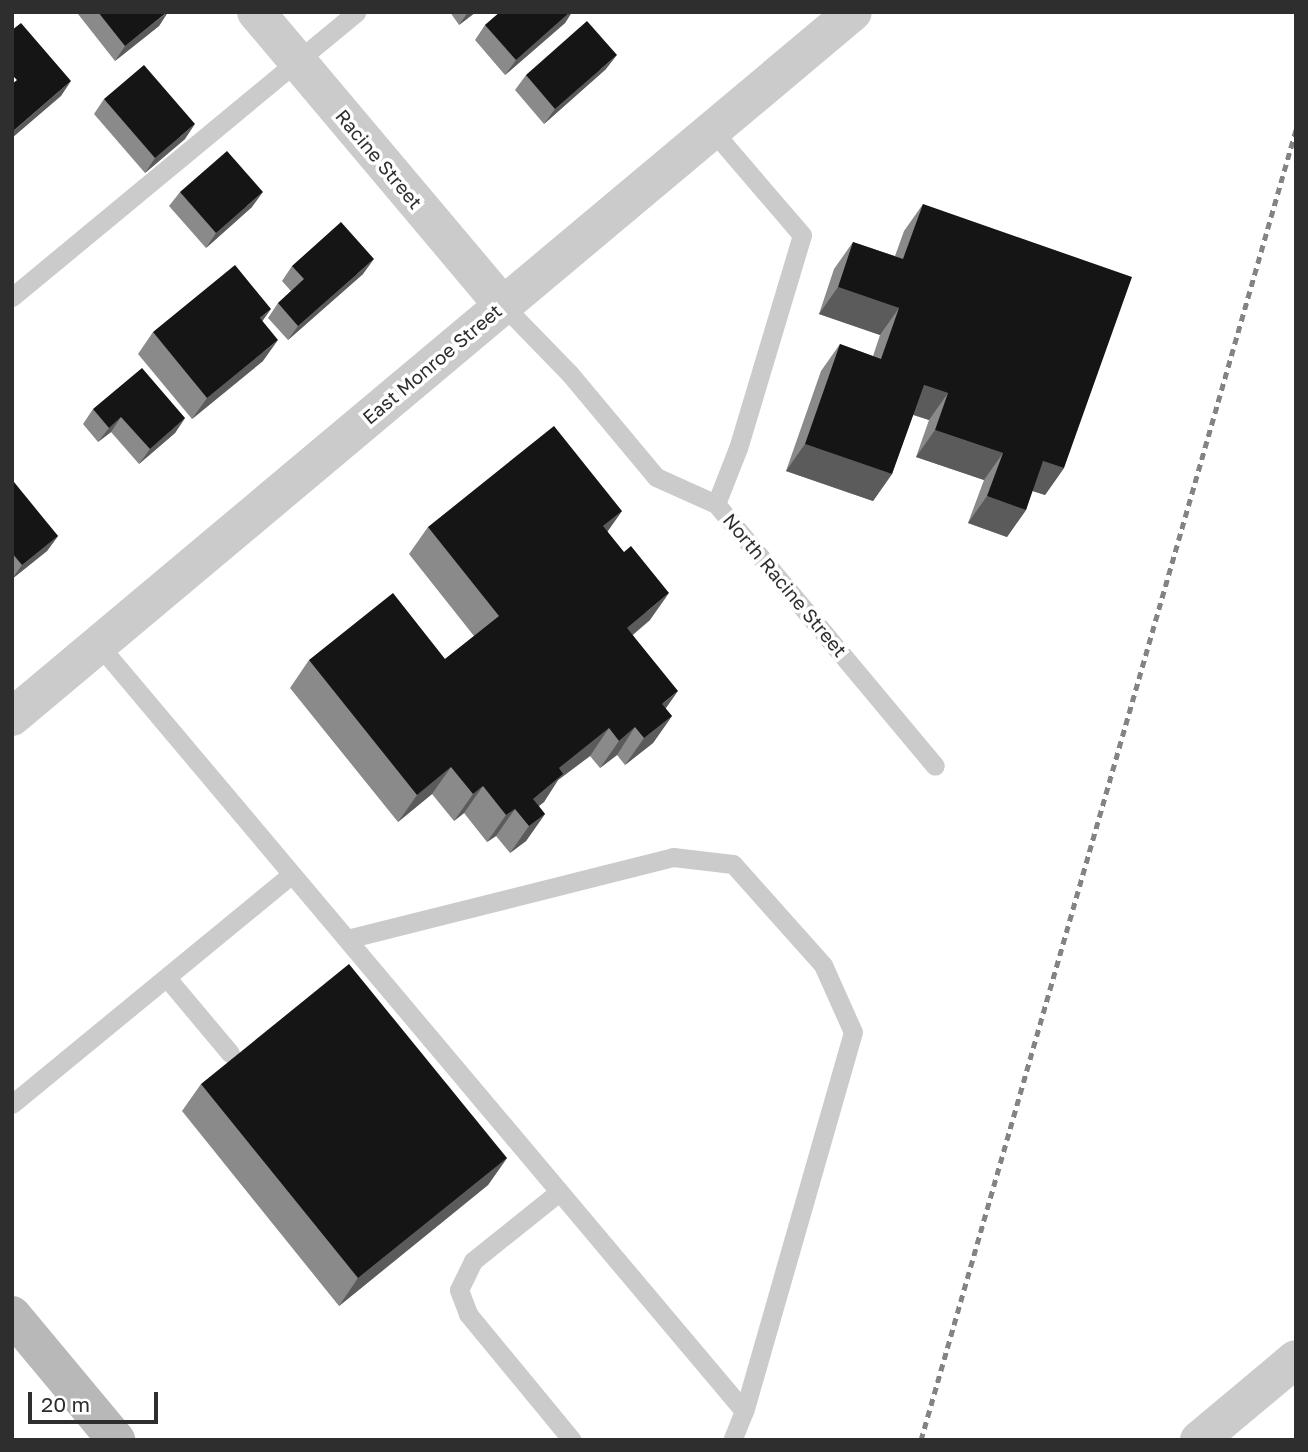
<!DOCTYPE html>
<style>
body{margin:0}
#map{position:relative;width:1308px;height:1452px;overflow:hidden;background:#fff;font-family:"Golos Text",sans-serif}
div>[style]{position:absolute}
.service>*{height:19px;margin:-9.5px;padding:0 9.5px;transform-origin:9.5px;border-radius:9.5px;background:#cbcbcb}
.minor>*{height:38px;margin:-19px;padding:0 19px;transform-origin:19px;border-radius:19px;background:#cbcbcb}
.secondary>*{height:38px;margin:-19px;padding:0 19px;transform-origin:19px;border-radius:19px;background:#b8b8b8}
.rail>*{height:5px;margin-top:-2.5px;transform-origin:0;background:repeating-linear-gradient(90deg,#838383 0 7px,transparent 0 12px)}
.wall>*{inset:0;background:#8a8a8a}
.shaded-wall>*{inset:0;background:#5b5b5b}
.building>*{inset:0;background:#151515}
span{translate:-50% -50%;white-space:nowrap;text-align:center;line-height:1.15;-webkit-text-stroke:7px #fff;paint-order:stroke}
.street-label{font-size:19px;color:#2e2e2e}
.frame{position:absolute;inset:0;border:14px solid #2e2e2e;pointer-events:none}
.scale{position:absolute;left:28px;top:1392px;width:130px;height:32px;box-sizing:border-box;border:4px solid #2e2e2e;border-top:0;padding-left:9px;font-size:21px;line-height:24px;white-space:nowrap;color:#2e2e2e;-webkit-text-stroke:5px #fff;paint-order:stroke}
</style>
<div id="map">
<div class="service">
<i style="left:712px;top:130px;width:138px;rotate:49.4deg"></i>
<i style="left:802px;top:235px;width:222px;rotate:106.7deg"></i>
<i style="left:738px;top:448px;width:60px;rotate:111.4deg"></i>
<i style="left:12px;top:297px;width:447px;rotate:-39.6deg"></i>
<i style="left:503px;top:305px;width:96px;rotate:45.8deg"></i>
<i style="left:570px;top:374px;width:134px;rotate:50.1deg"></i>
<i style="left:656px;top:477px;width:66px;rotate:24.2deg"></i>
<i style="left:716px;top:504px;width:341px;rotate:50.1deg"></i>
<i style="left:99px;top:645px;width:1001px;rotate:49.9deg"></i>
<i style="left:744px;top:1411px;width:31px;rotate:112deg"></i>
<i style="left:347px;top:939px;width:336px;rotate:-14.1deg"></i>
<i style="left:673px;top:857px;width:60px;rotate:6.7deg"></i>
<i style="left:733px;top:864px;width:135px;rotate:48.3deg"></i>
<i style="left:823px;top:965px;width:73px;rotate:65.9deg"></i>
<i style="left:853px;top:1032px;width:394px;rotate:106deg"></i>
<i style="left:167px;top:978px;width:98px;rotate:50deg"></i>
<i style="left:12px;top:1104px;width:362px;rotate:-39.4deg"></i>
<i style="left:559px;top:1192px;width:110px;rotate:141.3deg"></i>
<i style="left:473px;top:1261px;width:32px;rotate:116deg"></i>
<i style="left:459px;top:1290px;width:26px;rotate:69deg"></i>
<i style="left:468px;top:1314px;width:163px;rotate:50.5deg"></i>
</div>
<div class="minor">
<i style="left:256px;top:12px;width:383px;rotate:49.9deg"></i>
<i style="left:12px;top:717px;width:1097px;rotate:-39.97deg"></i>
<i style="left:1199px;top:1440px;width:126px;rotate:-39.9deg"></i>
</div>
<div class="secondary">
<i style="left:12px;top:1315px;width:163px;rotate:50.2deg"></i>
</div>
<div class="rail">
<i style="left:921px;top:1440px;width:1363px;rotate:-74.03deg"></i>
</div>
<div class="wall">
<i style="clip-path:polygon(79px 12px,168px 12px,159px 26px,115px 61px,78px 14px)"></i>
<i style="clip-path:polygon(450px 12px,476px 12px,459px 25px)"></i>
<i style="clip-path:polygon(500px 12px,572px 12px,565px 23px,505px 75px,475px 40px,485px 25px)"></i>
<i style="clip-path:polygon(606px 69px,544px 124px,515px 90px,526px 75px)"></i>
<i style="clip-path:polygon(104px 99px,185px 139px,145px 173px,94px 114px)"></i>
<i style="clip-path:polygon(180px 192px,252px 207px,206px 248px,169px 206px)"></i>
<i style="clip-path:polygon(923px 204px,1064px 468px,1045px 495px,1032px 491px,1026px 510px,1007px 537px,968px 523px,984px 480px,916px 457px,929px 420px,913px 415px,892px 474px,873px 501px,786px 471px,821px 371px,840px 344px,873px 356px,880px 335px,819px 314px,834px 269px,853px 242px,895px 256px,904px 231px)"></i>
<i style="clip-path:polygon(292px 266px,363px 274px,288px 340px,268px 318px,278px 303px,291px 291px,282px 281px)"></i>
<i style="clip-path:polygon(262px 321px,263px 361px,192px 419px,138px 354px,153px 332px)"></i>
<i style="clip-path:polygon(93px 409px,185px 418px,175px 433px,139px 464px,111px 432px,98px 442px,83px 424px)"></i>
<i style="clip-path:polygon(12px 483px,58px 536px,47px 551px,12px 579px)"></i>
<i style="clip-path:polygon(622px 511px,607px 531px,650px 620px,633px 635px,666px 709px,672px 716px,653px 743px,625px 765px,617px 755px,600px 768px,590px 756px,558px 780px,544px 802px,539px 806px,545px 814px,526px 841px,510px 853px,496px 836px,487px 842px,464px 813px,454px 821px,432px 794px,398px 822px,290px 688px,309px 660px,445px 659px,474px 636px,409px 554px,428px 527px)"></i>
<i style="clip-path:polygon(201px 1084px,507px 1158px,488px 1185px,339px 1306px,182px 1111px)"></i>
</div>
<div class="shaded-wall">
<i style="clip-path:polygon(168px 12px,159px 26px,115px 61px,125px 46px)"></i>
<i style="clip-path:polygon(468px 12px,476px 12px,459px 25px)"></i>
<i style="clip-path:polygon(570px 12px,572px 12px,565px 23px,505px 75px,516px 60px)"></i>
<i style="clip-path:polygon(617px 55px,606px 69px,544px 124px,555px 109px)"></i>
<i style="clip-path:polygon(71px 81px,61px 96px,12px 138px,12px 132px)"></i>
<i style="clip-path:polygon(195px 124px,185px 139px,145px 173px,155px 158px)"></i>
<i style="clip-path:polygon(263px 192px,252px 207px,206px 248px,216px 233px)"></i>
<i style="clip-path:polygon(374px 259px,363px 274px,288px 340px,298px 326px)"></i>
<i style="clip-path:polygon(838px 287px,899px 308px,880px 335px,819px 314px)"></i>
<i style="clip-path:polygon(271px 309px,256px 330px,260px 318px)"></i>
<i style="clip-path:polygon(278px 340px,263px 361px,192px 419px,207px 398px)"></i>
<i style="clip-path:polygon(924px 385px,948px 393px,929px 420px,905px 412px)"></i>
<i style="clip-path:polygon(121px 417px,111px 432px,98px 442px,109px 428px)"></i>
<i style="clip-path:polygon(185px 418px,175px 433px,139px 464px,150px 449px)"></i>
<i style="clip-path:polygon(935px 430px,1003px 453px,984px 480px,916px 457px)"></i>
<i style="clip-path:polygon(805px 444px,892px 474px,873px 501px,786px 471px)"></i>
<i style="clip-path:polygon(1043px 461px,1064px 468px,1045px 495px,1024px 488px)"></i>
<i style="clip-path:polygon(987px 496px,1026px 510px,1007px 537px,968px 523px)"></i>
<i style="clip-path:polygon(622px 511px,603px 538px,603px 526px)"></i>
<i style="clip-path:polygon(58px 536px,47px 551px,12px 579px,22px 565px)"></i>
<i style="clip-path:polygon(669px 593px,650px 620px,608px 655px,627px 628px)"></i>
<i style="clip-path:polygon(678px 691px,659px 718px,662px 704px)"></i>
<i style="clip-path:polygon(672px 716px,653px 743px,625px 765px,644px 738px)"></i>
<i style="clip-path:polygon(635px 727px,617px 755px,600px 768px,619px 741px)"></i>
<i style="clip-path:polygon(609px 728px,590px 756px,558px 780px,544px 802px,523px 818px,533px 799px,559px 768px)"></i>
<i style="clip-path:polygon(451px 767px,432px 794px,398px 822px,417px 795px)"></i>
<i style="clip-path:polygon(483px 786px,464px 813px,454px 821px,473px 794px)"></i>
<i style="clip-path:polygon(515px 809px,496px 836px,487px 842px,506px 815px)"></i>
<i style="clip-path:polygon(545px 814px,526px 841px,510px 853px,529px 826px)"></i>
<i style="clip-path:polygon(507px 1158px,488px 1185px,339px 1306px,358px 1278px)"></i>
</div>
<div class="building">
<i style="clip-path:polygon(98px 12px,167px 12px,125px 46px)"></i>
<i style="clip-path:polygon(500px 12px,570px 12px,516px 60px,485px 25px)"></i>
<i style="clip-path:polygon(587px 21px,617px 55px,555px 109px,526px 75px)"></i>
<i style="clip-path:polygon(21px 23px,71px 81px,12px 132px,12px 84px,17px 80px,12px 75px,12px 30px)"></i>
<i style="clip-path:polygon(144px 65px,195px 124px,155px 158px,104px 99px)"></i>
<i style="clip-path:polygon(227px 151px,263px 192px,216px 233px,180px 192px)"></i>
<i style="clip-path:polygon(923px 204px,1132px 277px,1064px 468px,1043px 461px,1026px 510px,987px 496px,1003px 453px,935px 430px,948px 393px,924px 385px,892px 474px,805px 444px,840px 344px,881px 359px,899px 308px,838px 287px,853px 242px,903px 259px)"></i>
<i style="clip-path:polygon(341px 222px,374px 259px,298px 326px,278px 303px,304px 279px,292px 266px)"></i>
<i style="clip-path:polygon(235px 265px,271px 309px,260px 318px,278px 340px,207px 398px,153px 332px)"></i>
<i style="clip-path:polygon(142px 368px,185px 418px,150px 449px,121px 417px,109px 428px,93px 409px)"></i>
<i style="clip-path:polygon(554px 426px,622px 511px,603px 526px,624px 552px,631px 546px,669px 593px,627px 628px,678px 691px,662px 704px,672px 716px,644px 738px,635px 727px,619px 741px,609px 728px,559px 768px,563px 774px,533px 799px,545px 814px,529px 826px,515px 809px,506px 815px,483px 786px,473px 794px,451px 767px,417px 795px,309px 660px,393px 593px,445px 659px,499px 616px,428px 527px)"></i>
<i style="clip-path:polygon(14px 482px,58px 536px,22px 565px,12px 553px,12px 483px)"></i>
<i style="clip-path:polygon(349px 964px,507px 1158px,358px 1278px,201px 1084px)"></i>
</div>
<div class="street-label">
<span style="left:379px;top:159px;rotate:50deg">Racine Street</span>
<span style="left:432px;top:364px;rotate:-40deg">East Monroe Street</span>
<span style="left:785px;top:585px;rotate:50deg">North Racine Street</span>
</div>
<div class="frame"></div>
<div class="scale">20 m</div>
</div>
